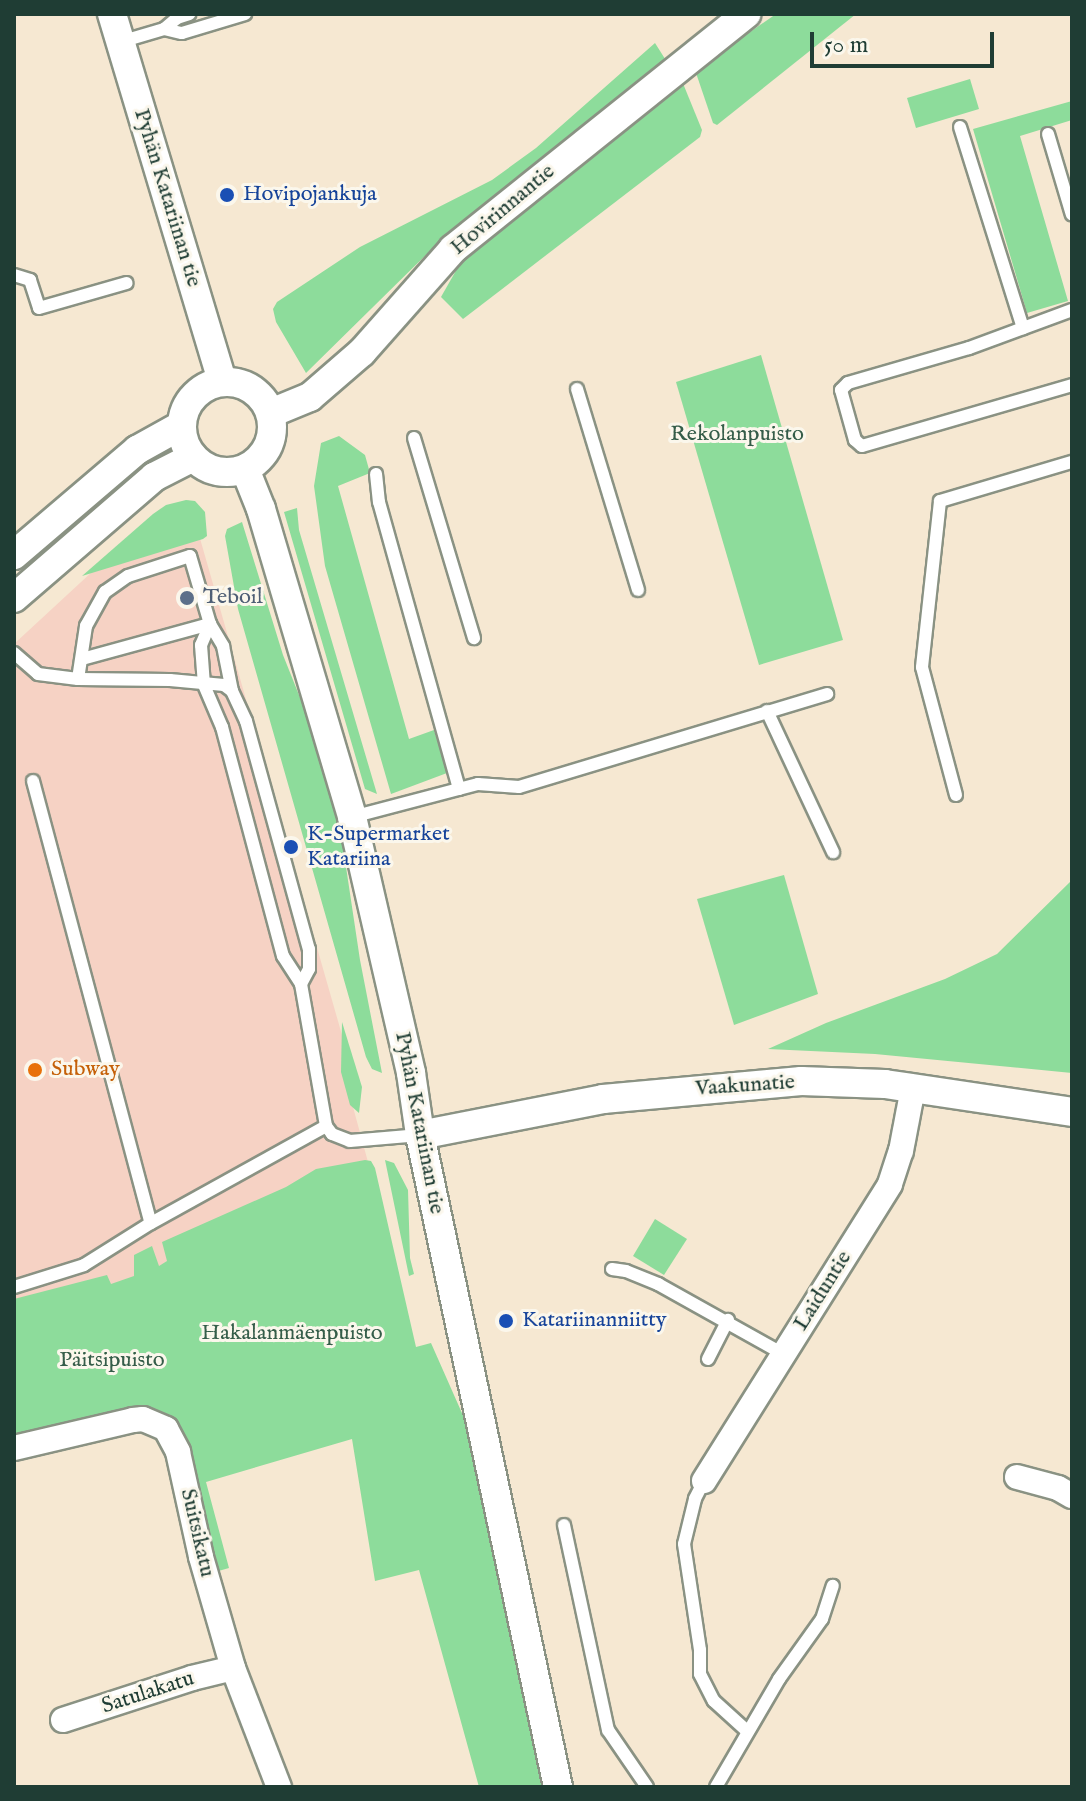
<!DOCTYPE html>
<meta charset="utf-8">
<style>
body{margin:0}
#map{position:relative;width:1086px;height:1801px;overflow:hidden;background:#f6e8d2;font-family:"IM FELL English",serif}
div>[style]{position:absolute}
.built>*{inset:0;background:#f6d2c4}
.green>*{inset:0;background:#8ddc9b}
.roads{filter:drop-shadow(2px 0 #8a9283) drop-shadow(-2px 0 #8a9283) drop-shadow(0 2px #8a9283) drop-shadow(0 -2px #8a9283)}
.service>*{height:12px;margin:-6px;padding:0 6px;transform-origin:6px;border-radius:6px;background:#fff}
.minor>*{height:24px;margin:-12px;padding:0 12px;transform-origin:12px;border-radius:12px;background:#fff}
.tertiary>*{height:28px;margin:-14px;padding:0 14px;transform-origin:14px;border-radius:14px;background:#fff}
.tertiary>.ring{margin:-14px;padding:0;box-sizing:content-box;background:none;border:28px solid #fff;border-radius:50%}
.dots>*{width:22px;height:22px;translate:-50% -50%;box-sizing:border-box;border:4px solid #fbf7ec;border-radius:50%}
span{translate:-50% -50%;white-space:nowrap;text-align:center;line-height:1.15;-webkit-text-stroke:6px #fbf7ec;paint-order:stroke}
.transit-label{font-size:22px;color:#164399}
.left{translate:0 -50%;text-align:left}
.street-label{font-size:22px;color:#1f3d34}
.park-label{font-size:22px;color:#355d49}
.service-label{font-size:22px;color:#4e5e75}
.food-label{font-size:22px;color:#c56008}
.frame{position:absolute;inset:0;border:16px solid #1f3d34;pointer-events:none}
.scale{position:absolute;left:810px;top:32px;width:184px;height:36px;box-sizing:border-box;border:4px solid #1f3d34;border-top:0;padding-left:10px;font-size:24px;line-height:28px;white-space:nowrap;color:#1f3d34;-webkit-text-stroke:6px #fbf7ec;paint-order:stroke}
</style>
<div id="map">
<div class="built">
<i style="clip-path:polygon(189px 500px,350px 1063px,350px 1096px,371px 1173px,174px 1257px,14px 1357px,14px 644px,160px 509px)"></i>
</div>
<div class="green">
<i style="clip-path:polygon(776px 14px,856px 14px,717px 125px,713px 123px,696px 73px,698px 68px)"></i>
<i style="clip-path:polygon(655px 43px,667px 62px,437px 244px,306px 373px,276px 322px,273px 309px,277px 302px,360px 247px,492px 180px,536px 148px)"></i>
<i style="clip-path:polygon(970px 79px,979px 109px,916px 128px,907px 98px)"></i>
<i style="clip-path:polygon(682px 81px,702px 130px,700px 137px,463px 319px,441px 297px,462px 260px)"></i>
<i style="clip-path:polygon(1072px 101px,1072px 120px,1020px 136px,1068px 301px,1027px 313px,973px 129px)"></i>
<i style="clip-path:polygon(761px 355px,843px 640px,759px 665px,676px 382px)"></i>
<i style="clip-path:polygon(339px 436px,365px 455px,370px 473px,338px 486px,409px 739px,434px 730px,447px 773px,391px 794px,325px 566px,314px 486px,321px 443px)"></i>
<i style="clip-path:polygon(186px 500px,195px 501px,205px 512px,207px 536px,203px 539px,82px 576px,153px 514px,166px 505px)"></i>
<i style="clip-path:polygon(297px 508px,299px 530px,377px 794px,365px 789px,284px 512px)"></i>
<i style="clip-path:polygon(242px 522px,283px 655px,321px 750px,337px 807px,360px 960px,382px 1073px,372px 1069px,366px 1057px,238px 609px,225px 536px,227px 529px)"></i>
<i style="clip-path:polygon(784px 875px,818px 994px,734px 1025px,697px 899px)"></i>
<i style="clip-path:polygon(1072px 880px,1072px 1073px,875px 1054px,768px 1049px,826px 1023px,945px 979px,997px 954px)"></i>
<i style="clip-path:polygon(342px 1022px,362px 1087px,359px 1113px,350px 1105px,341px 1072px)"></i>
<i style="clip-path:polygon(365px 1160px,371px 1161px,375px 1168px,416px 1347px,431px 1343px,469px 1429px,545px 1787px,479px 1787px,419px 1570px,375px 1581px,352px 1439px,206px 1482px,229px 1568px,215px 1572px,170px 1421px,14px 1441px,14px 1299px,107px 1275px,111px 1284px,134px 1276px,134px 1255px,152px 1246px,159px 1266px,167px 1261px,162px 1242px,286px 1187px,316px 1169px)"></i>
<i style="clip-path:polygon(385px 1160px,394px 1163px,408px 1190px,410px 1258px,414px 1274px,409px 1276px)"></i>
<i style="clip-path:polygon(655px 1219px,687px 1239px,664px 1275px,633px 1256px)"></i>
</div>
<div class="roads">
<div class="service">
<i style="left:164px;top:29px;width:18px;rotate:13deg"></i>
<i style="left:182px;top:33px;width:66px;rotate:-16.8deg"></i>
<i style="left:120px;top:42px;width:46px;rotate:-16.5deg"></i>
<i style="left:164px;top:29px;width:17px;rotate:-40deg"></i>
<i style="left:177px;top:18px;width:13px;rotate:-18deg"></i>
<i style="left:960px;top:127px;width:211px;rotate:72.6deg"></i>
<i style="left:1048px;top:134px;width:84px;rotate:73.5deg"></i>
<i style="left:14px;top:275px;width:17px;rotate:17deg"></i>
<i style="left:30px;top:280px;width:29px;rotate:72deg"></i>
<i style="left:39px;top:308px;width:91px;rotate:-15.9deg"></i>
<i style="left:1072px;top:310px;width:110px;rotate:159.7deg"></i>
<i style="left:969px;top:348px;width:126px;rotate:163.9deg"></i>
<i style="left:848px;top:383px;width:10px;rotate:135deg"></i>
<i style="left:841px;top:390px;width:52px;rotate:74.4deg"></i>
<i style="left:855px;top:440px;width:9px;rotate:41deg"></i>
<i style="left:862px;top:446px;width:219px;rotate:-16.2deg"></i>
<i style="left:577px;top:389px;width:210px;rotate:73.1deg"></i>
<i style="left:414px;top:438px;width:209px;rotate:73.3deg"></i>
<i style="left:376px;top:474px;width:28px;rotate:84deg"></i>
<i style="left:379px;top:502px;width:298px;rotate:74.4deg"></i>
<i style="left:210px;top:624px;width:23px;rotate:113deg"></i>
<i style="left:201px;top:645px;width:40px;rotate:85.7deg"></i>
<i style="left:204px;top:685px;width:46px;rotate:66.8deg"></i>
<i style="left:222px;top:727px;width:237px;rotate:75.1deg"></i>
<i style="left:283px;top:956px;width:33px;rotate:57deg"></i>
<i style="left:301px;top:984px;width:144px;rotate:80deg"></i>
<i style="left:326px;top:1126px;width:10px;rotate:53deg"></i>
<i style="left:332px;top:1134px;width:19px;rotate:21deg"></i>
<i style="left:350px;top:1141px;width:70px;rotate:-4.9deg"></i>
<i style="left:14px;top:653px;width:32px;rotate:41deg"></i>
<i style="left:38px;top:674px;width:40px;rotate:7.1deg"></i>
<i style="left:78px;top:679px;width:92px;rotate:0.6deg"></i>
<i style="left:170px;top:680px;width:54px;rotate:5.3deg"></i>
<i style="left:224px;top:685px;width:10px;rotate:37deg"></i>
<i style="left:82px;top:659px;width:133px;rotate:-15.3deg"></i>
<i style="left:78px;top:679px;width:54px;rotate:-81.4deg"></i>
<i style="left:86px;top:626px;width:39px;rotate:-61deg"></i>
<i style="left:105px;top:592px;width:28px;rotate:-35deg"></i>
<i style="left:128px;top:576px;width:65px;rotate:-17.9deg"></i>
<i style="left:190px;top:556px;width:71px;rotate:73.6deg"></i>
<i style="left:210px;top:624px;width:26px;rotate:59deg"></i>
<i style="left:223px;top:646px;width:46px;rotate:78.7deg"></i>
<i style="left:232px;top:691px;width:33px;rotate:65deg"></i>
<i style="left:246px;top:721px;width:237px;rotate:74.6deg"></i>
<i style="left:309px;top:949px;width:20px;rotate:90deg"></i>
<i style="left:309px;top:969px;width:17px;rotate:118deg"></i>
<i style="left:767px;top:711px;width:156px;rotate:64.9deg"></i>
<i style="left:33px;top:781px;width:457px;rotate:75.1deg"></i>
<i style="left:151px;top:1223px;width:200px;rotate:-29deg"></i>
<i style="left:956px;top:795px;width:132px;rotate:-104.9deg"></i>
<i style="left:922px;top:667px;width:167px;rotate:-83.8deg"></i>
<i style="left:940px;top:501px;width:138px;rotate:-16.5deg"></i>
<i style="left:352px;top:817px;width:130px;rotate:-14.7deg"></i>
<i style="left:478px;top:784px;width:41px;rotate:4.2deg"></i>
<i style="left:519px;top:787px;width:322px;rotate:-16.8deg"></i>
<i style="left:612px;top:1269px;width:14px;rotate:8deg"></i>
<i style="left:626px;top:1271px;width:35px;rotate:22deg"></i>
<i style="left:658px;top:1284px;width:143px;rotate:29.2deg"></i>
<i style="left:14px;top:1287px;width:73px;rotate:-17.4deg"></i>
<i style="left:84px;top:1265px;width:79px;rotate:-32.1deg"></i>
<i style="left:708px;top:1359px;width:44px;rotate:-62.9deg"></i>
<i style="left:704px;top:1481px;width:20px;rotate:117deg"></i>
<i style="left:695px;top:1499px;width:46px;rotate:103.7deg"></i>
<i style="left:684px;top:1544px;width:107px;rotate:81.4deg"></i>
<i style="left:700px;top:1650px;width:24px;rotate:90deg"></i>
<i style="left:700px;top:1674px;width:30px;rotate:63deg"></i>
<i style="left:714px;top:1701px;width:45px;rotate:42.3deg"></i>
<i style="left:564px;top:1525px;width:210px;rotate:77.9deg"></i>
<i style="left:608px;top:1730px;width:69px;rotate:55.6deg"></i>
<i style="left:716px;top:1787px;width:125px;rotate:-59.7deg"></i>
<i style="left:779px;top:1679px;width:74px;rotate:-54.4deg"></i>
<i style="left:822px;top:1619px;width:35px;rotate:-72deg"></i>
</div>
<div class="minor">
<i style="left:14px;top:1448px;width:122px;rotate:-13.2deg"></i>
<i style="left:133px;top:1420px;width:10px;rotate:-6deg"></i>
<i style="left:143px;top:1419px;width:25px;rotate:23deg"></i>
<i style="left:166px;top:1429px;width:26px;rotate:62deg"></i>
<i style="left:178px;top:1452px;width:107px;rotate:77.6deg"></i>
<i style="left:201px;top:1557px;width:116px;rotate:73.9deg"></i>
<i style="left:233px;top:1668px;width:128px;rotate:68.9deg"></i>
<i style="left:1017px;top:1477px;width:42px;rotate:15deg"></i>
<i style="left:1058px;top:1488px;width:16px;rotate:30deg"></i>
<i style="left:704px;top:1481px;width:350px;rotate:-57.9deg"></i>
<i style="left:890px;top:1184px;width:35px;rotate:-72deg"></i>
<i style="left:901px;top:1151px;width:64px;rotate:-79.2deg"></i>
<i style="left:63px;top:1720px;width:136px;rotate:-18deg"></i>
<i style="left:192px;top:1678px;width:42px;rotate:-13.7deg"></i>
</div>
<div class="tertiary">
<i style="left:112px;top:14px;width:383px;rotate:73.3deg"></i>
<i class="ring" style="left:182px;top:382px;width:62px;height:62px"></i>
<i style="left:271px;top:413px;width:42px;rotate:-22.3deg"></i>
<i style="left:310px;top:397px;width:69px;rotate:-40.9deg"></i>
<i style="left:362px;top:352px;width:137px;rotate:-48.5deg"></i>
<i style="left:453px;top:249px;width:376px;rotate:-38.7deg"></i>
<i style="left:245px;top:469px;width:43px;rotate:68.2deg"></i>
<i style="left:261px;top:509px;width:321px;rotate:73.5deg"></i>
<i style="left:352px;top:817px;width:263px;rotate:77deg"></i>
<i style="left:411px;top:1073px;width:63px;rotate:81.7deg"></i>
<i style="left:420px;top:1135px;width:666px;rotate:78.05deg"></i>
<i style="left:14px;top:555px;width:162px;rotate:-40.5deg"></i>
<i style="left:137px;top:450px;width:51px;rotate:-29.1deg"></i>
<i style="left:14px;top:598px;width:185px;rotate:-40.8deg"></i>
<i style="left:154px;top:477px;width:44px;rotate:-27.1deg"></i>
<i style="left:420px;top:1135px;width:187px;rotate:-11.1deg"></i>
<i style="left:603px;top:1099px;width:199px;rotate:-5.2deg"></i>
<i style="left:801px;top:1081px;width:84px;rotate:2deg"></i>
<i style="left:885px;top:1084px;width:189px;rotate:8.5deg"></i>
</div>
</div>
<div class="dots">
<i style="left:227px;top:195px;background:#1a4fb4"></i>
<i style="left:187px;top:598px;background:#5c6f8a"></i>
<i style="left:291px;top:847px;background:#1a4fb4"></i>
<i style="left:35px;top:1070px;background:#e8710a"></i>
<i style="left:506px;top:1321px;background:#1a4fb4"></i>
</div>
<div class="transit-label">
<span class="left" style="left:243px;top:195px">Hovipojankuja</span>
<span class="left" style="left:307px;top:847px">K-Supermarket<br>Katariina</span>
<span class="left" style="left:522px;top:1321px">Katariinanniitty</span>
</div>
<div class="street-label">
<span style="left:167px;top:198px;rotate:73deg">Pyhän Katariinan tie</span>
<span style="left:503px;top:210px;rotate:-40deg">Hovirinnantie</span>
<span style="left:745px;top:1086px;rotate:-4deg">Vaakunatie</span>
<span style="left:419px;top:1123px;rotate:79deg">Pyhän Katariinan tie</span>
<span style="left:823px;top:1291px;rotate:-58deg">Laiduntie</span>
<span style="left:197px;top:1533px;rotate:77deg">Suitsikatu</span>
<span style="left:148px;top:1693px;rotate:-18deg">Satulakatu</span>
</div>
<div class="park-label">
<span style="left:737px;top:435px">Rekolanpuisto</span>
<span style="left:292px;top:1334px">Hakalanmäenpuisto</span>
<span style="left:112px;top:1361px">Päitsipuisto</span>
</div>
<div class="service-label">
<span class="left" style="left:203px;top:598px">Teboil</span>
</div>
<div class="food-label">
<span class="left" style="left:51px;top:1070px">Subway</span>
</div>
<div class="frame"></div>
<div class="scale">50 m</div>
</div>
